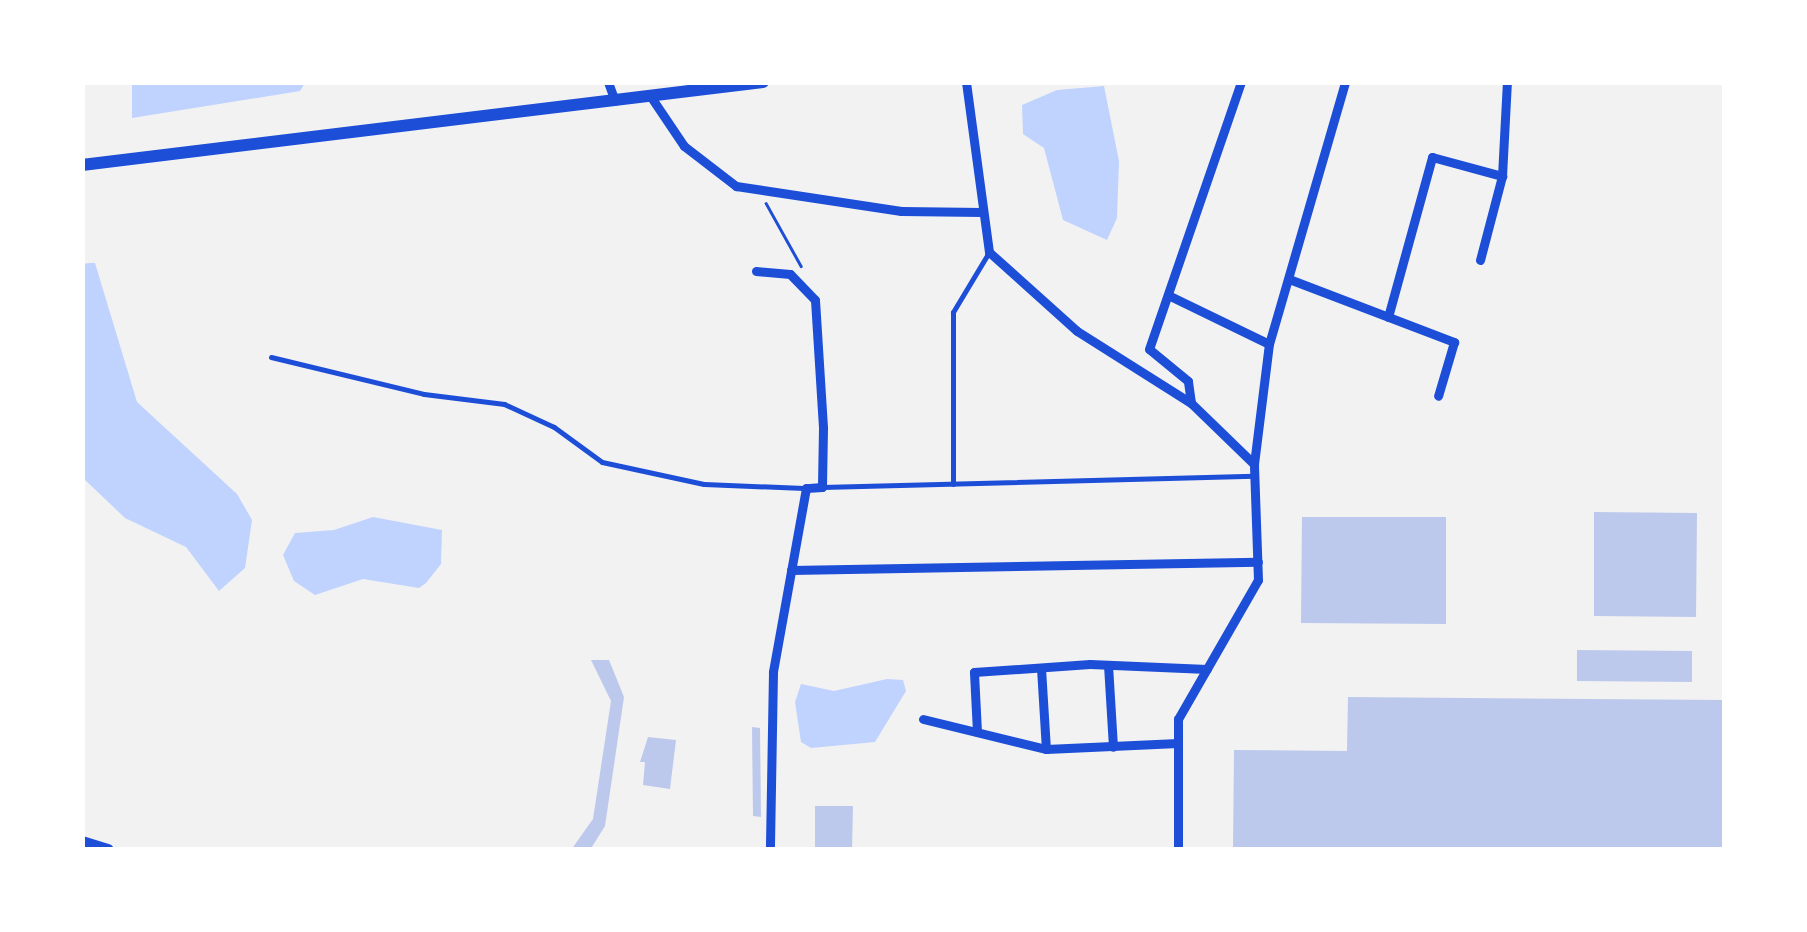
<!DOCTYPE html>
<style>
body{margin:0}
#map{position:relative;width:1807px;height:932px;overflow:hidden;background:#f2f2f2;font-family:Cabin,sans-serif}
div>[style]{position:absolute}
.water>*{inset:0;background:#bfd3fe}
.building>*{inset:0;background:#bdc9ec}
.path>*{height:2.5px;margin:-1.25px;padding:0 1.25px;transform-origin:1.25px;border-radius:1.25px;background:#1d4ed8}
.service>*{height:5px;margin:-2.5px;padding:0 2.5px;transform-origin:2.5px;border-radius:2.5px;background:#1d4ed8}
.minor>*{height:9px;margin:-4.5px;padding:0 4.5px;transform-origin:4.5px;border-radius:4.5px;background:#1d4ed8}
.secondary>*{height:12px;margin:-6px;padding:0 6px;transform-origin:6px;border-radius:6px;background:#1d4ed8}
span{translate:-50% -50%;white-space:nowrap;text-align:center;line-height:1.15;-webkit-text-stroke:8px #fff;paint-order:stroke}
.frame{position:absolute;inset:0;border:85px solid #fff;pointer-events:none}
</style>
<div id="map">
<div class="water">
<i style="clip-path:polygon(132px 83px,132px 82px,305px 83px,300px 91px,132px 118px)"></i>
<i style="clip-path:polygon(1104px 86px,1119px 161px,1117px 218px,1107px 240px,1063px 220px,1044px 148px,1023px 134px,1022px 105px,1057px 90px)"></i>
<i style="clip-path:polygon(90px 263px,95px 263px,137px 402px,237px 494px,252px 520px,245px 568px,219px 591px,186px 547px,125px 518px,83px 478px,82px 264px)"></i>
<i style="clip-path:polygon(373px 517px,442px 530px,441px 564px,426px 583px,419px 588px,363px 579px,315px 595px,294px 581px,283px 555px,295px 533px,334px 530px)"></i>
<i style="clip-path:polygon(887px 679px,903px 680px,906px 691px,875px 742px,811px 748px,801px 742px,795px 702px,801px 684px,834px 691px)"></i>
</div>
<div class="building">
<i style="clip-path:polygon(1594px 512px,1697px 513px,1696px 617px,1594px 616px)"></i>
<i style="clip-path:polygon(1302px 517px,1446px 517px,1446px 624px,1301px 623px)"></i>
<i style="clip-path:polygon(1577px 650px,1692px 651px,1692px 682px,1577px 681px)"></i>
<i style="clip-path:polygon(591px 660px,609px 660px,624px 697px,605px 826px,590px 850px,571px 850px,593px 819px,611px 701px)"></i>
<i style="clip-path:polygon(1348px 697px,1724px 700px,1724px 850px,1233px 850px,1234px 750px,1347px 751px)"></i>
<i style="clip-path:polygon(752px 727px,760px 728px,761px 817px,753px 816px)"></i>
<i style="clip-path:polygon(648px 737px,676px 740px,670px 789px,643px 785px,645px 762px,640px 762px)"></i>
<i style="clip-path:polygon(815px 806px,853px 806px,852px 850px,815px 850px)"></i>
</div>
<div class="path">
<i style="left:766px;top:203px;width:72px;rotate:60.9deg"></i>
</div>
<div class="service">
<i style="left:271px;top:357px;width:157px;rotate:13.6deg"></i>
<i style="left:424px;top:394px;width:81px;rotate:7.1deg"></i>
<i style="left:504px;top:404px;width:55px;rotate:24.7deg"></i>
<i style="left:554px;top:427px;width:59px;rotate:36.1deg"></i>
<i style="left:602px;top:462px;width:104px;rotate:12.2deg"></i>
<i style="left:704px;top:484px;width:100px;rotate:2.3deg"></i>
<i style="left:953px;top:484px;width:172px;rotate:-90deg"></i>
<i style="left:953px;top:312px;width:70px;rotate:-59deg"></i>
<i style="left:822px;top:487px;width:432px;rotate:-1.5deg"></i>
</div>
<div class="minor">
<i style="left:608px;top:82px;width:20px;rotate:70deg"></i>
<i style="left:966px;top:82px;width:172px;rotate:82.3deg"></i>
<i style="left:989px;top:252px;width:118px;rotate:41.9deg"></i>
<i style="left:1077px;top:331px;width:135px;rotate:32.3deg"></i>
<i style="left:1191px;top:403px;width:88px;rotate:44.1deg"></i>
<i style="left:651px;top:97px;width:59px;rotate:56deg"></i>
<i style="left:684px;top:146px;width:66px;rotate:37.6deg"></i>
<i style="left:736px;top:186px;width:167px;rotate:8.6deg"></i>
<i style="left:901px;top:211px;width:81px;rotate:0.7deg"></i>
<i style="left:1480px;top:260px;width:87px;rotate:-75.3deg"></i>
<i style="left:1502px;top:176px;width:94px;rotate:-87deg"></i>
<i style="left:756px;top:271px;width:34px;rotate:5deg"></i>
<i style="left:790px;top:274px;width:36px;rotate:46deg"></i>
<i style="left:815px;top:300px;width:128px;rotate:86.4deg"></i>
<i style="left:823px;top:428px;width:59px;rotate:91deg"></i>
<i style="left:822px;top:487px;width:16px;rotate:176deg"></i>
<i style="left:806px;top:488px;width:187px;rotate:100.2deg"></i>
<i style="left:773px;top:672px;width:178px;rotate:91deg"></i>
<i style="left:1289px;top:279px;width:177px;rotate:20.9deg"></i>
<i style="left:1454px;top:342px;width:56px;rotate:106.5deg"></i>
<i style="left:1168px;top:295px;width:112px;rotate:25.9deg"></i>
<i style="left:1388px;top:317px;width:166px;rotate:-74.6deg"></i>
<i style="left:1432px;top:157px;width:73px;rotate:15.2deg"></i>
<i style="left:1191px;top:403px;width:22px;rotate:-98deg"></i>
<i style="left:1188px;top:381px;width:50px;rotate:-140.6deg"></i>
<i style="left:1149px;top:349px;width:282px;rotate:-71deg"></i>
<i style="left:791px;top:570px;width:467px;rotate:-1deg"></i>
<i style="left:1108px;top:665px;width:82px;rotate:86.5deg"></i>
<i style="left:1041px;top:668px;width:81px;rotate:86.5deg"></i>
<i style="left:923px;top:719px;width:127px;rotate:13.7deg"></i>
<i style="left:1046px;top:749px;width:132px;rotate:-2.6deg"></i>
<i style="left:977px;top:732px;width:60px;rotate:-92.9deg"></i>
<i style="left:974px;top:672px;width:116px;rotate:-3.9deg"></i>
<i style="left:1090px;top:664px;width:117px;rotate:2.4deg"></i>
<i style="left:1178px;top:850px;width:131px;rotate:-90deg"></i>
<i style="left:1178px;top:719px;width:160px;rotate:-60.1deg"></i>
<i style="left:1258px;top:580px;width:116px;rotate:-92deg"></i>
<i style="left:1254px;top:464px;width:121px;rotate:-82.9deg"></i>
<i style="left:1269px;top:344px;width:273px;rotate:-73.8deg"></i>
</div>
<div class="secondary">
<i style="left:82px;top:165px;width:686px;rotate:-6.95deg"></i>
<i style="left:82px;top:842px;width:27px;rotate:17deg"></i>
</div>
<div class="frame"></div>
</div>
